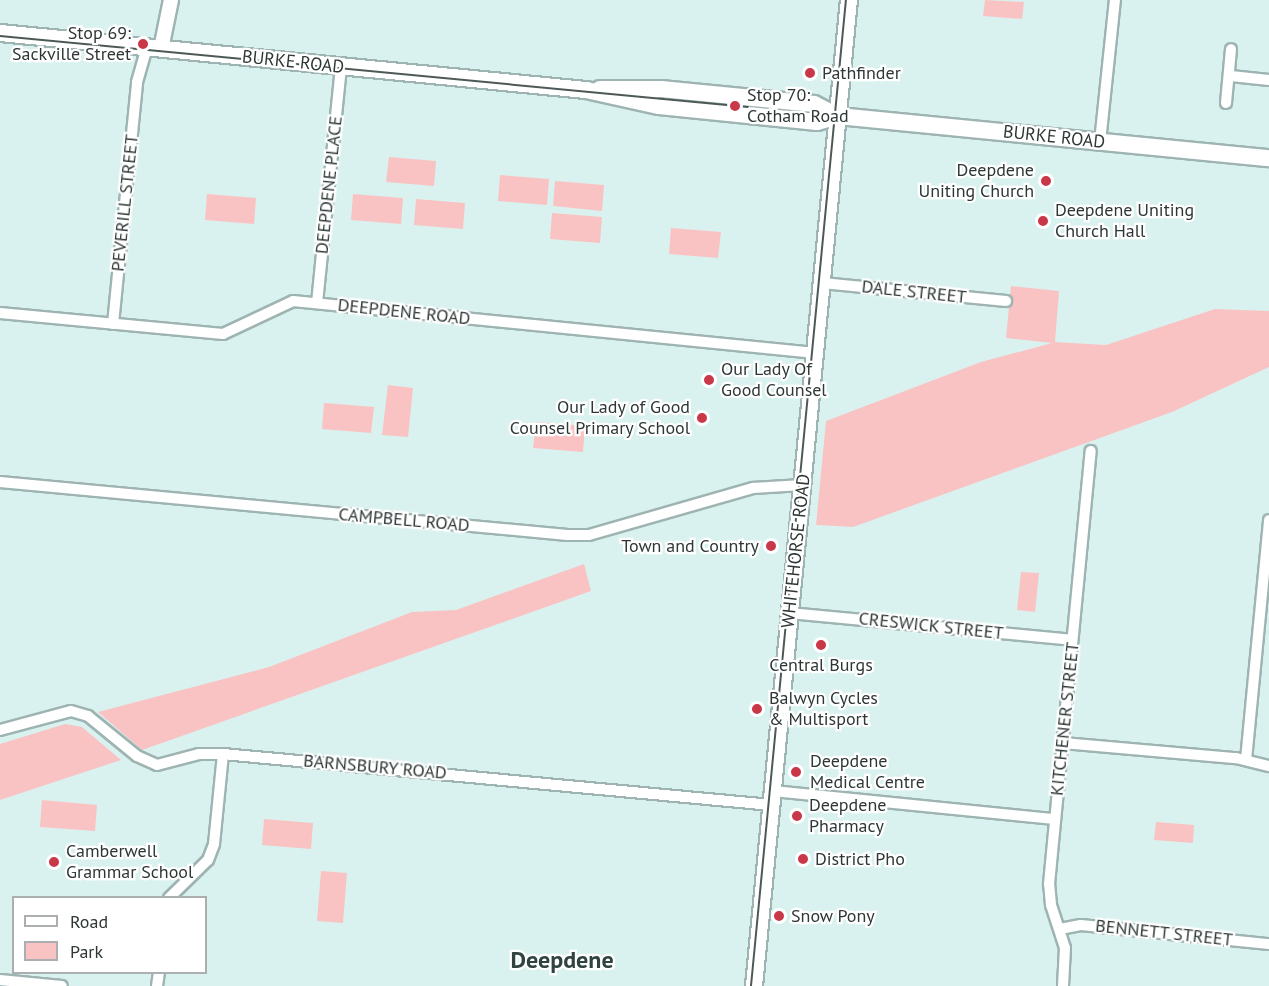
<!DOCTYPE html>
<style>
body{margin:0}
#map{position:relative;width:1269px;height:986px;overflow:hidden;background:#daf2ef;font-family:"PT Sans",sans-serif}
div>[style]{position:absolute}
.green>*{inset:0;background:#fac3c3}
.roads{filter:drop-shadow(2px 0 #9eb4b2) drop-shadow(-2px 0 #9eb4b2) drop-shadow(0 2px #9eb4b2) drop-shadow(0 -2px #9eb4b2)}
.minor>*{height:10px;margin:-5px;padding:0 5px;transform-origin:5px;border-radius:5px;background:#fff}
.tertiary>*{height:14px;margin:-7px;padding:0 7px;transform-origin:7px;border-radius:7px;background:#fff}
.primary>*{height:16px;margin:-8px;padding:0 8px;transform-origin:8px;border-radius:8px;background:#fff}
.tram>*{height:1.5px;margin:-0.75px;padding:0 0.75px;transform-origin:0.75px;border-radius:0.75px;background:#4d5957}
.dots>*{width:16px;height:16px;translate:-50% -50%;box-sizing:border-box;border:3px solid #fff;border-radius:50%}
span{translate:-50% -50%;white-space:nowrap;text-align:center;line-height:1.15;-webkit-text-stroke:4.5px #fff;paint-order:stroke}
.poi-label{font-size:18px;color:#2e3736}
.right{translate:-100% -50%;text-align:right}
.left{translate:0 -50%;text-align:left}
.street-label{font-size:18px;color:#2e3736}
.district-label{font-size:24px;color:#2f4341;font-weight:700}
.legend{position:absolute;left:12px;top:896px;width:195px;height:78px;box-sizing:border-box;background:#fff;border:2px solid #abafaf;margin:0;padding:8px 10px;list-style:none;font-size:18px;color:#2e3736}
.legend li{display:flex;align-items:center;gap:12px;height:30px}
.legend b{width:30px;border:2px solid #abafaf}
</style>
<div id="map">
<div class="green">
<i style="clip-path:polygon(985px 0,1024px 2px,1022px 19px,983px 16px)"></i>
<i style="clip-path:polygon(389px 157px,436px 161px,434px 186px,386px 182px)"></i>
<i style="clip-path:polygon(500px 175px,549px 179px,547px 205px,498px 201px)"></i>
<i style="clip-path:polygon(555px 181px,604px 185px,602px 211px,553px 206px)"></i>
<i style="clip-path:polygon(207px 194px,256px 198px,254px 224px,205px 220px)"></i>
<i style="clip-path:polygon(353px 194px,403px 198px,401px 224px,351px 220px)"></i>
<i style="clip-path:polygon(416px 199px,465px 203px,463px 229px,414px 225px)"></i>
<i style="clip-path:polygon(552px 213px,602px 217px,600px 243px,550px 239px)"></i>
<i style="clip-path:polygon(671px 228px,721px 232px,718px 258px,669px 254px)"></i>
<i style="clip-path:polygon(1011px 286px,1059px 291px,1055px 342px,1106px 345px,1215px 309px,1269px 311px,1269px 367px,1172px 412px,853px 527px,816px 525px,826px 421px,981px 362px,1052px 343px,1006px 338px)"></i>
<i style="clip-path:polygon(388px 385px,413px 388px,408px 437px,382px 435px)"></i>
<i style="clip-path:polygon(324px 403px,374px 407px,371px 433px,322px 429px)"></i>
<i style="clip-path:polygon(536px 422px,585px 426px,583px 452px,533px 448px)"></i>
<i style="clip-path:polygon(584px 564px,591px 591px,142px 750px,98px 712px,269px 667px,412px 612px,456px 610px)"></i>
<i style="clip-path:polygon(1021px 572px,1039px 573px,1035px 612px,1017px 610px)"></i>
<i style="clip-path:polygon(65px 724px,82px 727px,121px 760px,0 800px,0 744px)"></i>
<i style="clip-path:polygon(42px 800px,97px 805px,95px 831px,40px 827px)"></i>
<i style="clip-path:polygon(264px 819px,313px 823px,311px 849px,262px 845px)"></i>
<i style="clip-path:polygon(1156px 822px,1194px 825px,1193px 843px,1154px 840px)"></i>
<i style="clip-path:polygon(321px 871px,347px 873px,343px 923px,317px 921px)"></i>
</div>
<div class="roads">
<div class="minor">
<i style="left:1231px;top:76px;width:38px;rotate:6deg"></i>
<i style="left:1226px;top:103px;width:54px;rotate:-84.7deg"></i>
<i style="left:1100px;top:142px;width:143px;rotate:-84deg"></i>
<i style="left:822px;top:283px;width:185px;rotate:5.6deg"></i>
<i style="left:317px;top:303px;width:238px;rotate:-84.2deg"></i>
<i style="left:0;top:313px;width:224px;rotate:5.4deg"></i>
<i style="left:223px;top:334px;width:77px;rotate:-25.2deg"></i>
<i style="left:293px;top:301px;width:525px;rotate:5.69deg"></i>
<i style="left:113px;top:324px;width:243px;rotate:-84.3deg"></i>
<i style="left:137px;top:82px;width:36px;rotate:-74deg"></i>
<i style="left:0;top:482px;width:570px;rotate:5.33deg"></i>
<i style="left:568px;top:535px;width:21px"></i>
<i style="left:589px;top:535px;width:171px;rotate:-16deg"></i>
<i style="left:753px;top:488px;width:49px;rotate:-3.5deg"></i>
<i style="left:789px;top:613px;width:284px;rotate:5.4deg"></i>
<i style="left:0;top:730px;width:73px;rotate:-15deg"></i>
<i style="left:71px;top:711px;width:18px;rotate:16deg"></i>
<i style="left:88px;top:716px;width:63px;rotate:39.2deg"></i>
<i style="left:137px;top:756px;width:22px;rotate:24deg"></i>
<i style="left:157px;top:765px;width:43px;rotate:-14.7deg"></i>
<i style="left:199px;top:754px;width:24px"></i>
<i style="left:223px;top:754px;width:551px;rotate:5.31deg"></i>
<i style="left:1063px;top:743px;width:174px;rotate:5deg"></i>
<i style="left:1236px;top:758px;width:34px;rotate:14deg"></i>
<i style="left:1246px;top:760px;width:241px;rotate:-84.5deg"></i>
<i style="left:773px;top:791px;width:283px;rotate:5.7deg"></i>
<i style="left:169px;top:898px;width:54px;rotate:-44.3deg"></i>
<i style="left:208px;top:860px;width:17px;rotate:-69deg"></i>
<i style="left:214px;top:844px;width:90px;rotate:-84.3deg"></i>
<i style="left:1060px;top:929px;width:21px;rotate:-11deg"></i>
<i style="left:1081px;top:925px;width:189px;rotate:5.8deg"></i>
<i style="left:0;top:980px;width:62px;rotate:5.5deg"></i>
<i style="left:157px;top:986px;width:14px;rotate:-82deg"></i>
<i style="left:1063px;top:986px;width:38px;rotate:-87deg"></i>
<i style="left:1065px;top:948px;width:45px;rotate:-108deg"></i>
<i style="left:1051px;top:905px;width:21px;rotate:-95deg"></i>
<i style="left:1049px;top:884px;width:435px;rotate:-84.5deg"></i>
</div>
<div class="tertiary">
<i style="left:161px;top:49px;width:50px;rotate:-78.5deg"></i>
</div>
<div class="primary">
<i style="left:0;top:33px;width:589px;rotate:5.56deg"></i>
<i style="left:586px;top:90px;width:75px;rotate:12.4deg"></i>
<i style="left:659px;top:106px;width:159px;rotate:5.8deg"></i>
<i style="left:817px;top:122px;width:22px;rotate:-16deg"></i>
<i style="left:838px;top:116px;width:433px;rotate:5.6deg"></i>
<i style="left:600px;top:89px;width:61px"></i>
<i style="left:661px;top:89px;width:154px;rotate:5.6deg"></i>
<i style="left:814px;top:104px;width:27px;rotate:27deg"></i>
<i style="left:754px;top:986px;width:991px;rotate:-84.5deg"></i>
</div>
</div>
<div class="tram">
<i style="left:0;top:36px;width:751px;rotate:5.42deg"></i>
<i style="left:751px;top:986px;width:991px;rotate:-84.5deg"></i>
</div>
<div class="dots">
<i style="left:143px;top:44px;background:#c83848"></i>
<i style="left:810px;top:73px;background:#c83848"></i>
<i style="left:735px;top:106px;background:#c83848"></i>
<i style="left:1046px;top:181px;background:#c83848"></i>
<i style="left:1043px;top:221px;background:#c83848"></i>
<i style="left:709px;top:380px;background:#c83848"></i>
<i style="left:702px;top:418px;background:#c83848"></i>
<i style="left:771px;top:546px;background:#c83848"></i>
<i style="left:821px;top:645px;background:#c83848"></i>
<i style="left:757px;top:709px;background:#c83848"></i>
<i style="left:796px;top:772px;background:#c83848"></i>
<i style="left:797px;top:816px;background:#c83848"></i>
<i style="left:803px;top:859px;background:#c83848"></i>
<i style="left:54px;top:862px;background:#c83848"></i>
<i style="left:779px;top:916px;background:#c83848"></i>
</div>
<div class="poi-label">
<span class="right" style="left:131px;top:44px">Stop 69:<br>Sackville Street</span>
<span class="left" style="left:822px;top:73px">Pathfinder</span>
<span class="left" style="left:747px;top:106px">Stop 70:<br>Cotham Road</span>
<span class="right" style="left:1034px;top:181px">Deepdene<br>Uniting Church</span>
<span class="left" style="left:1055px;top:221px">Deepdene Uniting<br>Church Hall</span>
<span class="left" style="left:721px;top:380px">Our Lady Of<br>Good Counsel</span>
<span class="right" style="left:690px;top:418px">Our Lady of Good<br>Counsel Primary School</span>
<span class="right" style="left:759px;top:546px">Town and Country</span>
<span style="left:821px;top:665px">Central Burgs</span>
<span class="left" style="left:769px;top:709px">Balwyn Cycles<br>&amp; Multisport</span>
<span class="left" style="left:810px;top:772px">Deepdene<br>Medical Centre</span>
<span class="left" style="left:809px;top:816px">Deepdene<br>Pharmacy</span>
<span class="left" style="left:66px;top:862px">Camberwell<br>Grammar School</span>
<span class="left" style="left:815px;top:859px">District Pho</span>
<span class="left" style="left:791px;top:916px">Snow Pony</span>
</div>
<div class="street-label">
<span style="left:293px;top:62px;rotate:6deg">BURKE ROAD</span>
<span style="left:1054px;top:137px;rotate:6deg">BURKE ROAD</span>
<span style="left:329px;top:185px;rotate:-84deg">DEEPDENE PLACE</span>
<span style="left:125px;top:203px;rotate:-84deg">PEVERILL STREET</span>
<span style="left:914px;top:292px;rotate:6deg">DALE STREET</span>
<span style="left:404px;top:312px;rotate:6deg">DEEPDENE ROAD</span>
<span style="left:404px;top:520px;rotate:5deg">CAMPBELL ROAD</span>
<span style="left:796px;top:551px;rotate:-84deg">WHITEHORSE ROAD</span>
<span style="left:931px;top:626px;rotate:6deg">CRESWICK STREET</span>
<span style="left:1065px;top:719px;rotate:-84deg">KITCHENER STREET</span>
<span style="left:375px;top:767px;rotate:5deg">BARNSBURY ROAD</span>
<span style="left:1164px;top:933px;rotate:6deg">BENNETT STREET</span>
</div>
<div class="district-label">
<span style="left:562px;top:960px">Deepdene</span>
</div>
<ul class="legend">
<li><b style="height:8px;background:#fff"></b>Road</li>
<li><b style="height:16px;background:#fac3c3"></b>Park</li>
</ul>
</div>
